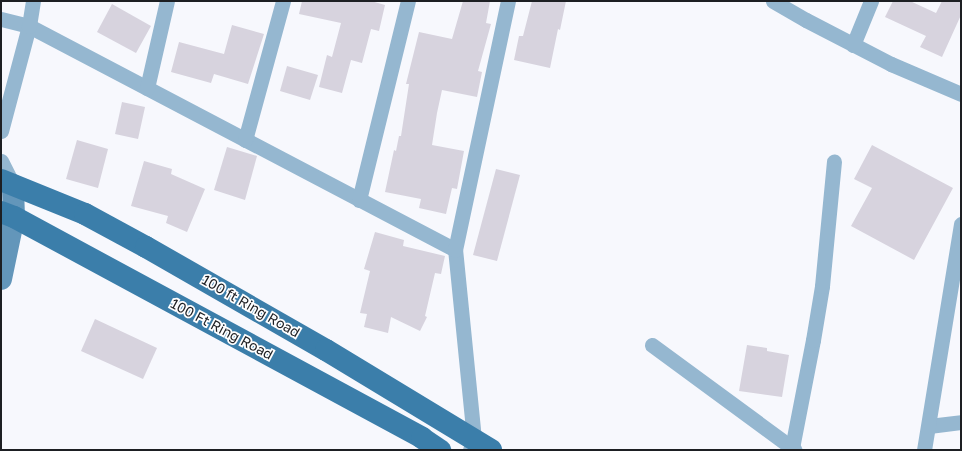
<!DOCTYPE html>
<style>
body{margin:0}
#map{position:relative;width:962px;height:451px;overflow:hidden;background:#f7f8fd;font-family:"Golos Text",sans-serif}
div>[style]{position:absolute}
.building>*{inset:0;background:#d7d3de}
.minor>*{height:15px;margin:-7.5px;padding:0 7.5px;transform-origin:7.5px;border-radius:7.5px;background:#95b7d0}
.secondary>*{height:22px;margin:-11px;padding:0 11px;transform-origin:11px;border-radius:11px;background:#6396ba}
.primary>*{height:22px;margin:-11px;padding:0 11px;transform-origin:11px;border-radius:11px;background:#3b7eaa}
span{translate:-50% -50%;white-space:nowrap;text-align:center;line-height:1.15;-webkit-text-stroke:3.5px #fff;paint-order:stroke}
.street-label{font-size:14px;color:#1d1f23}
.frame{position:absolute;inset:0;border:2px solid #1d1f23;pointer-events:none}
</style>
<div id="map">
<div class="building">
<i style="clip-path:polygon(302px 1px,371px 1px,385px 5px,379px 31px,371px 29px,362px 63px,351px 60px,342px 93px,319px 87px,327px 55px,332px 57px,341px 23px,299px 14px)"></i>
<i style="clip-path:polygon(463px 1px,490px 1px,486px 23px,491px 24px,478px 71px,482px 72px,477px 97px,442px 90px,437px 113px,432px 145px,464px 151px,457px 189px,452px 188px,446px 214px,419px 208px,421px 199px,385px 192px,394px 150px,396px 151px,399px 136px,401px 136px,409px 84px,406px 84px,419px 32px,452px 39px)"></i>
<i style="clip-path:polygon(532px 1px,566px 1px,560px 30px,558px 29px,550px 68px,514px 60px,519px 36px,523px 36px)"></i>
<i style="clip-path:polygon(893px 1px,910px 1px,936px 13px,942px 1px,961px 1px,961px 15px,942px 57px,920px 47px,926px 36px,885px 17px)"></i>
<i style="clip-path:polygon(112px 4px,151px 26px,136px 53px,97px 32px)"></i>
<i style="clip-path:polygon(232px 25px,264px 34px,248px 84px,214px 74px,211px 83px,171px 72px,179px 42px,224px 54px)"></i>
<i style="clip-path:polygon(287px 66px,318px 75px,310px 100px,280px 91px)"></i>
<i style="clip-path:polygon(122px 102px,145px 107px,138px 139px,115px 134px)"></i>
<i style="clip-path:polygon(77px 140px,108px 149px,98px 188px,66px 179px)"></i>
<i style="clip-path:polygon(872px 145px,953px 188px,914px 260px,851px 226px,872px 188px,854px 179px)"></i>
<i style="clip-path:polygon(227px 147px,257px 156px,245px 200px,214px 190px)"></i>
<i style="clip-path:polygon(144px 161px,172px 169px,171px 174px,205px 189px,187px 232px,166px 223px,168px 216px,131px 206px)"></i>
<i style="clip-path:polygon(496px 169px,520px 175px,497px 261px,473px 255px)"></i>
<i style="clip-path:polygon(375px 232px,404px 240px,403px 246px,445px 256px,441px 274px,435px 273px,425px 316px,427px 317px,420px 331px,391px 317px,388px 333px,364px 327px,367px 314px,360px 313px,370px 271px,364px 269px)"></i>
<i style="clip-path:polygon(95px 319px,157px 348px,143px 379px,81px 351px)"></i>
<i style="clip-path:polygon(747px 345px,767px 348px,767px 351px,789px 355px,782px 397px,739px 391px)"></i>
</div>
<div class="minor">
<i style="left:773px;top:1px;width:38px;rotate:30deg"></i>
<i style="left:806px;top:20px;width:96px;rotate:27.4deg"></i>
<i style="left:891px;top:64px;width:76px;rotate:23.2deg"></i>
<i style="left:1px;top:19px;width:29px;rotate:14deg"></i>
<i style="left:29px;top:26px;width:481px;rotate:27.7deg"></i>
<i style="left:853px;top:45px;width:48px;rotate:-67.8deg"></i>
<i style="left:147px;top:88px;width:89px;rotate:-77.1deg"></i>
<i style="left:1px;top:131px;width:109px;rotate:-75.1deg"></i>
<i style="left:29px;top:26px;width:25px;rotate:-81deg"></i>
<i style="left:245px;top:140px;width:144px;rotate:-74.7deg"></i>
<i style="left:1px;top:161px;width:27px;rotate:63deg"></i>
<i style="left:359px;top:200px;width:205px;rotate:-76.2deg"></i>
<i style="left:652px;top:345px;width:177px;rotate:36.3deg"></i>
<i style="left:929px;top:426px;width:32px;rotate:-7deg"></i>
<i style="left:792px;top:448px;width:110px;rotate:-79deg"></i>
<i style="left:813px;top:340px;width:55px;rotate:-80.5deg"></i>
<i style="left:822px;top:286px;width:125px;rotate:-84.5deg"></i>
<i style="left:470px;top:450px;width:12px;rotate:-70deg"></i>
<i style="left:474px;top:439px;width:190px;rotate:-95.7deg"></i>
<i style="left:455px;top:250px;width:255px;rotate:-78deg"></i>
<i style="left:924px;top:450px;width:229px;rotate:-80.7deg"></i>
</div>
<div class="secondary">
<i style="left:1px;top:279px;width:63px;rotate:-78.2deg"></i>
<i style="left:14px;top:217px;width:32px;rotate:-92deg"></i>
</div>
<div class="primary">
<i style="left:1px;top:180px;width:91px;rotate:22deg"></i>
<i style="left:85px;top:214px;width:69px;rotate:28.4deg"></i>
<i style="left:146px;top:247px;width:207px;rotate:29.8deg"></i>
<i style="left:326px;top:350px;width:193px;rotate:31.2deg"></i>
<i style="left:1px;top:212px;width:14px;rotate:21deg"></i>
<i style="left:14px;top:217px;width:464px;rotate:28.4deg"></i>
<i style="left:422px;top:438px;width:22px;rotate:34deg"></i>
</div>
<div class="street-label">
<span style="left:251px;top:306px;rotate:30deg">100 ft Ring Road</span>
<span style="left:222px;top:329px;rotate:28deg">100 Ft Ring Road</span>
</div>
<div class="frame"></div>
</div>
